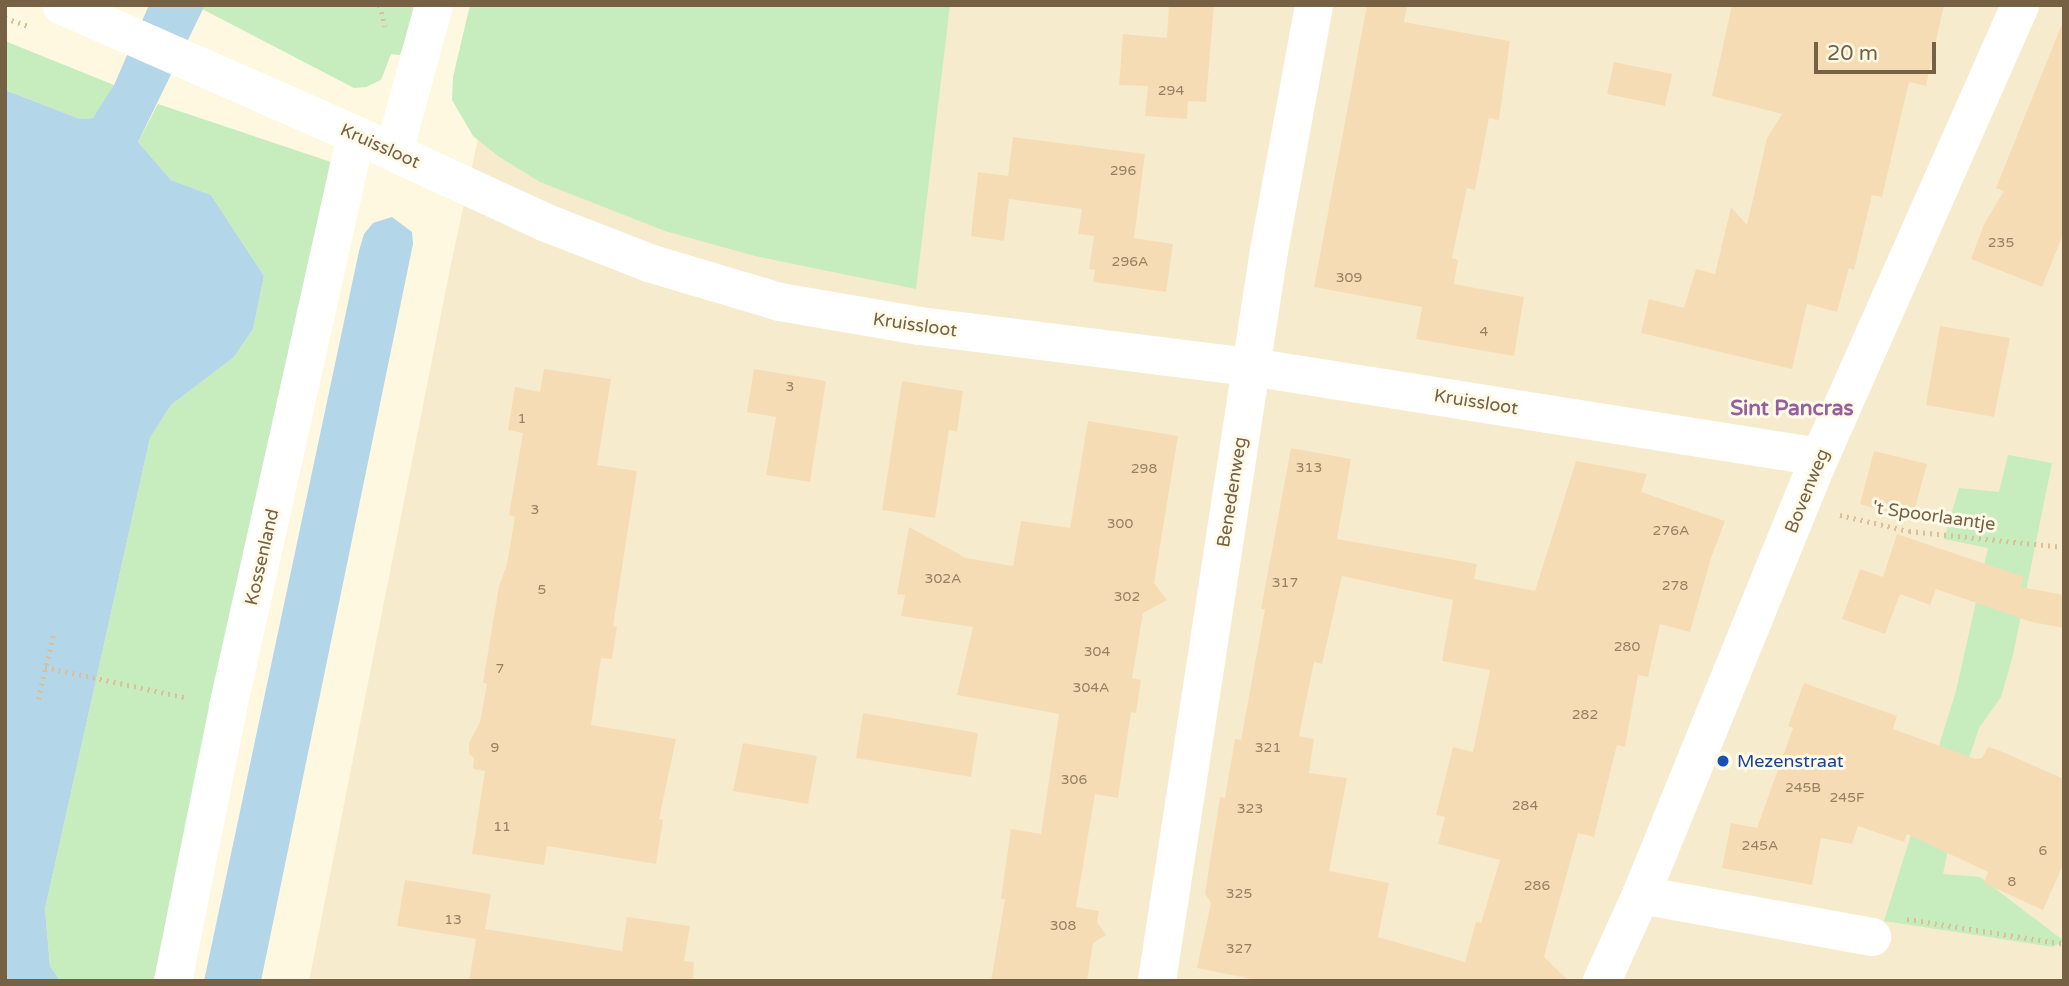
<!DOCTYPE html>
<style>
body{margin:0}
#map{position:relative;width:2069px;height:986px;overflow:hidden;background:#fef8e0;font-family:"Varela Round",sans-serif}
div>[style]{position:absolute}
.residential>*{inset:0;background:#f6eccd}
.green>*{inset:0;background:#c7ecbd}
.water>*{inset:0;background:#b3d6e9}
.building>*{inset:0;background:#f6dcb5}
.path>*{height:4.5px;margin-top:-2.25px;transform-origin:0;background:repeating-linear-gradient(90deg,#dabf98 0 2px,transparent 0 7px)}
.minor>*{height:38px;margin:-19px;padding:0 19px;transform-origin:19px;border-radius:19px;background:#fff}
.dots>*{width:19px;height:19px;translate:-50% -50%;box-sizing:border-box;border:4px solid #fffae8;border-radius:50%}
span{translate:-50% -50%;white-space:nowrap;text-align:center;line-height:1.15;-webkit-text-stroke:6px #fffae8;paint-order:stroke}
.number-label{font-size:14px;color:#978061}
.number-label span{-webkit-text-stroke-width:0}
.street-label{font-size:18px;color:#776145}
.transit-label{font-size:18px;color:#164399}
.left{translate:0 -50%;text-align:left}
.quarter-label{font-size:21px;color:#93609b;font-weight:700}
.frame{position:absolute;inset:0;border:7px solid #776145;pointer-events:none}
.scale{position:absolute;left:1814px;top:42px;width:122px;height:32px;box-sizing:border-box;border:4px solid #776145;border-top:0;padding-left:9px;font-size:21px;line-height:24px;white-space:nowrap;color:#776145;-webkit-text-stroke:5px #fffae8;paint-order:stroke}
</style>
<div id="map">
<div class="residential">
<i style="clip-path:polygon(507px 5px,2064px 5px,2064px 981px,309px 981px,451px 264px)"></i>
</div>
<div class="green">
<i style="clip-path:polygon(205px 5px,417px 5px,400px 55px,391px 54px,381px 80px,366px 87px,354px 88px,202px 9px)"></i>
<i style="clip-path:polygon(470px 5px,950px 5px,916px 289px,755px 256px,665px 231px,540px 182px,498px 156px,473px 136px,452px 100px,453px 77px)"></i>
<i style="clip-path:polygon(5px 41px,114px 85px,99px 112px,93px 118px,80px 119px,5px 90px)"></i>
<i style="clip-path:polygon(158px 104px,334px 163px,158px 981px,60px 981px,50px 966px,45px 909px,150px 438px,171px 405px,234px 357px,253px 329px,264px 276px,211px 195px,171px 180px,138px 142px)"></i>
<i style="clip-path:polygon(2008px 455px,2052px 463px,2013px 655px,2001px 697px,1979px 728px,1962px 779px,1943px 874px,1980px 877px,2064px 941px,2053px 947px,1884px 921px,1956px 691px,1988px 548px,1944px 539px,1959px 488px,1999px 492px)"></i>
</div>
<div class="water">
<i style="clip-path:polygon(149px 5px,205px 5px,138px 142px,171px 180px,211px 195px,264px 276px,253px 329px,234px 357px,171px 405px,150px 438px,45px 909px,50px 966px,60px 981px,5px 981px,5px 90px,80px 119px,93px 118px,114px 85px)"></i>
<i style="clip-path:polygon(392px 217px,412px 232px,413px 244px,261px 981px,204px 981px,359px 251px,364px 234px,373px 223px)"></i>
</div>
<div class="building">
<i style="clip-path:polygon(1169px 5px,1214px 5px,1206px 102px,1188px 101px,1187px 119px,1145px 116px,1148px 86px,1119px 85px,1123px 34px,1167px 38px)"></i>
<i style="clip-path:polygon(1367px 5px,1407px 5px,1404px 22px,1510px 41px,1499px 120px,1489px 118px,1475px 190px,1467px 188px,1452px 258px,1458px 260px,1454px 284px,1524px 297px,1514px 356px,1416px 339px,1422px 307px,1314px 287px)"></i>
<i style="clip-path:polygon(1732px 5px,1944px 5px,1926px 86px,1909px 82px,1882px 197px,1872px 195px,1854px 270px,1849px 268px,1837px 312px,1807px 304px,1792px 369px,1641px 333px,1649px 299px,1684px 308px,1696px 269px,1715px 274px,1731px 207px,1747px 225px,1767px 138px,1782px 114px,1712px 96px)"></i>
<i style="clip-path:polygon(2062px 24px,2064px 232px,2042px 287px,1971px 259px,1985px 222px,2004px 191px,1996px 188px)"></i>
<i style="clip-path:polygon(1614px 62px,1672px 74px,1665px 106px,1607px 94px)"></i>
<i style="clip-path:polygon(1013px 137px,1145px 154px,1134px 238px,1173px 244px,1166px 292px,1093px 282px,1095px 270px,1089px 269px,1094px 236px,1078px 234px,1082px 209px,1009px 199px,1004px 241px,971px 236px,978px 172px,1008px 176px)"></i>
<i style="clip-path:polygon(1940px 326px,2010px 338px,1994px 417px,1926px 405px)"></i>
<i style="clip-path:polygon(544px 369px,611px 379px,597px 465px,637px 471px,613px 626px,617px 627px,612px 659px,601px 658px,591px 725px,676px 739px,659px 819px,663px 820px,656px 864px,547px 846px,544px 865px,472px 854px,485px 771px,473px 769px,474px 758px,469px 754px,469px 743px,480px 722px,487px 684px,483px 683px,499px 586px,507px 564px,515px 517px,509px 515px,523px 433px,508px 430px,515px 387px,540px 392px)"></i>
<i style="clip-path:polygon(754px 369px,826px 381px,810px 482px,766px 475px,776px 417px,747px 412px)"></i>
<i style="clip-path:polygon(902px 381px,963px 391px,957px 432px,949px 430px,935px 518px,882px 510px)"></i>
<i style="clip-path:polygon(1088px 421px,1178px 436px,1154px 583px,1167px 600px,1143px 613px,1132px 678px,1141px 680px,1136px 713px,1131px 712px,1118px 798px,1095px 794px,1076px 907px,1099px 911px,1097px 922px,1106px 935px,1093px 943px,1087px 981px,991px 981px,1005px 899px,1001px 899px,1011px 829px,1041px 834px,1059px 714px,957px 695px,973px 627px,901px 616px,905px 595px,897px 594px,909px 527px,966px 558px,1013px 566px,1021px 521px,1070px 528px)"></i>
<i style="clip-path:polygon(evenodd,1291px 448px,1351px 459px,1337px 539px,1477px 564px,1474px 579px,1535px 591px,1576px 461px,1647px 474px,1641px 492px,1725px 521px,1711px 558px,1690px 632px,1660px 624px,1648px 677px,1638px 675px,1625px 747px,1617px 745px,1594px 837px,1578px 833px,1544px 957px,1569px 981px,1261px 981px,1197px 968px,1211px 903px,1205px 894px,1220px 797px,1225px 798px,1235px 739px,1241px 740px,1265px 609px,1261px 609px,1291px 448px,1342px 576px,1453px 600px,1442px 661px,1490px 670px,1473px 752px,1453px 747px,1436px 815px,1445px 817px,1438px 844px,1500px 860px,1481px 923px,1476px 922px,1465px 962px,1378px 937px,1389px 883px,1329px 871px,1347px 778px,1309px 773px,1314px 739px,1299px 736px,1314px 662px,1322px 664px,1342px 576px)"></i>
<i style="clip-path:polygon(1874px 451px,1927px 464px,1912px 519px,1860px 504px)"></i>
<i style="clip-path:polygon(1897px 534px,2024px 577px,2021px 587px,2064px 595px,2064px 628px,2032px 622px,1936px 589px,1930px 605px,1900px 594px,1885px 634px,1842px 619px,1860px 569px,1883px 577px)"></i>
<i style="clip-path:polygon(1804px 683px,1897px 716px,1893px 729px,1976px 759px,1982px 758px,1988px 747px,1998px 750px,2064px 779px,2064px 863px,2043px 910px,1984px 883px,1988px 872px,1907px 834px,1904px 842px,1858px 826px,1852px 844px,1821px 838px,1812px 885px,1722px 868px,1731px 823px,1757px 828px,1793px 728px,1788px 726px)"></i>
<i style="clip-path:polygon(863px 713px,978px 733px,971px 777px,856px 758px)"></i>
<i style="clip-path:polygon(743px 743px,817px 756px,808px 804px,733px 791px)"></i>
<i style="clip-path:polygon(405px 880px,491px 894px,485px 929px,622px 951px,627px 917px,690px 926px,684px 961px,694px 962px,693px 981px,469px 981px,476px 939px,397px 926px)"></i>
</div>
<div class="path">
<i style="left:380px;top:5px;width:22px;rotate:77deg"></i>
<i style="left:5px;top:18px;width:24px;rotate:19deg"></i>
<i style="left:1840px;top:515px;width:71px;rotate:13.1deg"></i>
<i style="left:1909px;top:531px;width:156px;rotate:5.9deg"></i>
<i style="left:45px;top:667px;width:146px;rotate:12.2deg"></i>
<i style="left:38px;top:699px;width:65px;rotate:-76.6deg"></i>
<i style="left:1907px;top:919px;width:159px;rotate:9deg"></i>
</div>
<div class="minor">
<i style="left:61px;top:5px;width:322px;rotate:23.8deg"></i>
<i style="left:356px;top:135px;width:207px;rotate:24.8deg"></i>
<i style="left:544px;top:222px;width:113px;rotate:21.3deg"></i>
<i style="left:649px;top:263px;width:137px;rotate:16.6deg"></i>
<i style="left:780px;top:302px;width:142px;rotate:9.7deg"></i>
<i style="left:920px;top:326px;width:334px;rotate:7.1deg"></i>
<i style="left:1251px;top:367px;width:576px;rotate:8.99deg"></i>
<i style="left:394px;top:152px;width:152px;rotate:-74.8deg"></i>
<i style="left:1641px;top:895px;width:235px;rotate:10.3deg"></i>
<i style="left:173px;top:981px;width:279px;rotate:-78.6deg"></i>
<i style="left:228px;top:707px;width:586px;rotate:-77.39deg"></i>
<i style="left:1157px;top:981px;width:739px;rotate:-81.28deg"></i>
<i style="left:1269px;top:251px;width:250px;rotate:-79.6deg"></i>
<i style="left:1602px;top:981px;width:94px;rotate:-65.6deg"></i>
<i style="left:1641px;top:895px;width:473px;rotate:-67.8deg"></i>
<i style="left:1820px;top:457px;width:494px;rotate:-66.1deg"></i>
</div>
<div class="dots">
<i style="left:1723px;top:761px;background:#1a4fb4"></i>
</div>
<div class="number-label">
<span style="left:1171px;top:91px">294</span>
<span style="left:1123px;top:171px">296</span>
<span style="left:2001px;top:243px">235</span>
<span style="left:1130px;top:262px">296A</span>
<span style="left:1349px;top:278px">309</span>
<span style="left:1484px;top:332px">4</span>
<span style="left:790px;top:387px">3</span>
<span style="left:522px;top:419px">1</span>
<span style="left:1309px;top:468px">313</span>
<span style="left:1144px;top:469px">298</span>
<span style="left:535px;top:510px">3</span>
<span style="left:1120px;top:524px">300</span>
<span style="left:1671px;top:531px">276A</span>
<span style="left:943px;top:579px">302A</span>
<span style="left:1285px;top:583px">317</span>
<span style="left:1675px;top:586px">278</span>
<span style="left:542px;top:590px">5</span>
<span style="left:1127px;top:597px">302</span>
<span style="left:1627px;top:647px">280</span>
<span style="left:1097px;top:652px">304</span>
<span style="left:500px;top:669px">7</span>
<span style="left:1091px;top:688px">304A</span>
<span style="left:1585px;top:715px">282</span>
<span style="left:495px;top:748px">9</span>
<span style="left:1268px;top:748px">321</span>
<span style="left:1074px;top:780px">306</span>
<span style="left:1803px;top:788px">245B</span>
<span style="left:1847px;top:798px">245F</span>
<span style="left:1525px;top:806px">284</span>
<span style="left:1250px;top:809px">323</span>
<span style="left:502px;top:827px">11</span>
<span style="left:1760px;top:846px">245A</span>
<span style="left:2043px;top:851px">6</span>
<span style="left:2012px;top:882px">8</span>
<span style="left:1537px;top:886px">286</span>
<span style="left:1239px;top:894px">325</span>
<span style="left:453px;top:920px">13</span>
<span style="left:1063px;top:926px">308</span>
<span style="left:1239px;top:949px">327</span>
</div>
<div class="street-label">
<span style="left:380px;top:146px;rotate:24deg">Kruissloot</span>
<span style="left:915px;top:325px;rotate:8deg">Kruissloot</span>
<span style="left:1476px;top:402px;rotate:9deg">Kruissloot</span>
<span style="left:1807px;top:491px;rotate:-68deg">Bovenweg</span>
<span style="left:1232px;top:492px;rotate:-81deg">Benedenweg</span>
<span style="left:1934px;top:516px;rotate:8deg">'t Spoorlaantje</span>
<span style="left:262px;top:557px;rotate:-77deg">Kossenland</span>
</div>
<div class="transit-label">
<span class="left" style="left:1737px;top:761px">Mezenstraat</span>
</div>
<div class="quarter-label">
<span style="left:1792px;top:409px">Sint Pancras</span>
</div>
<div class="frame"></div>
<div class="scale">20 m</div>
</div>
